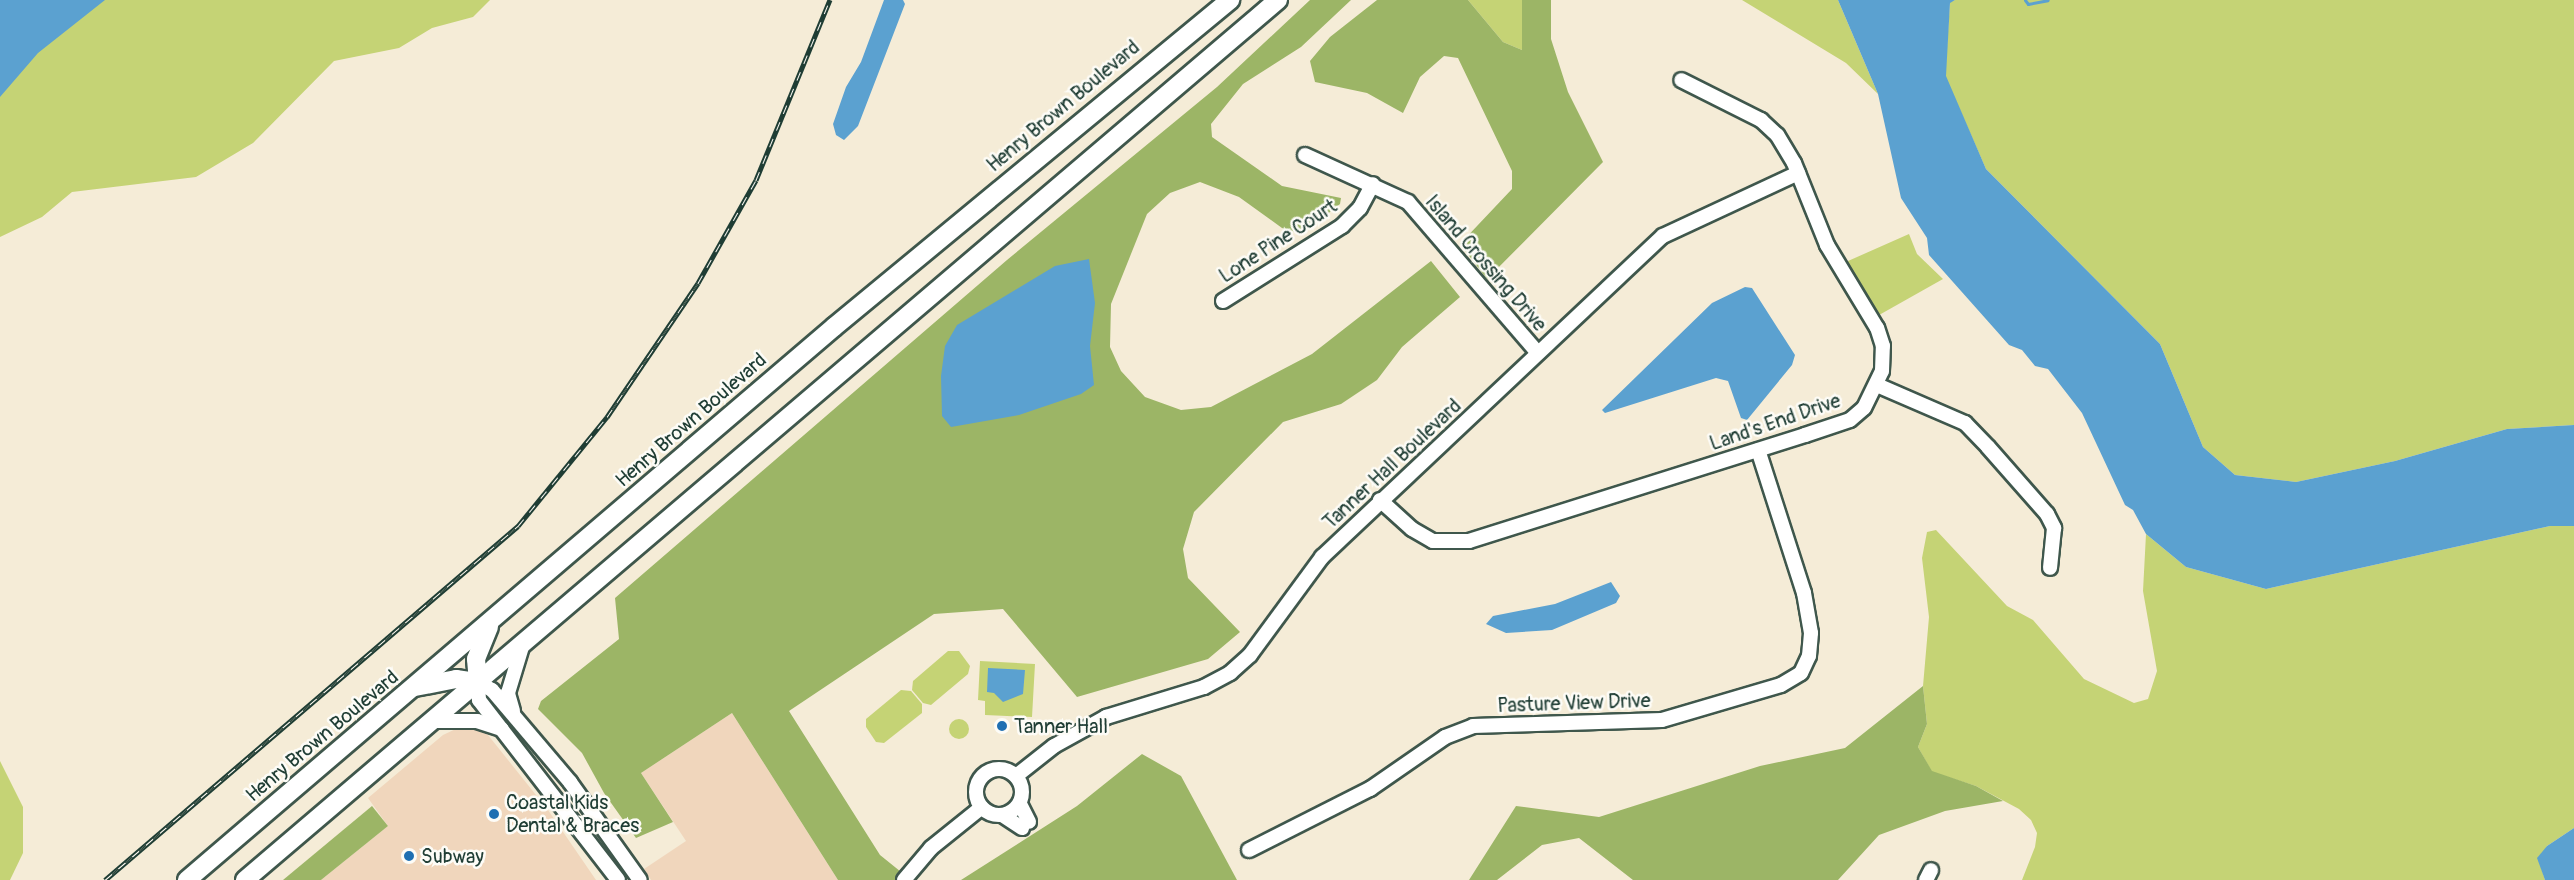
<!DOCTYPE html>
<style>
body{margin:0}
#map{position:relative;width:2574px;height:880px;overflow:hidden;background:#f5ecd7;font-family:Pangolin,sans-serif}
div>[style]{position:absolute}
.built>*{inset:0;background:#f0d6bc}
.green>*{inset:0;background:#c5d375}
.round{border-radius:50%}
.forest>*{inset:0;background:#9cb566}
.water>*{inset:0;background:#5ba1d0}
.stream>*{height:3px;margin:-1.5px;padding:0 1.5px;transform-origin:1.5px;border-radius:1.5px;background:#5ba1d0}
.roads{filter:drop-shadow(2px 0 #3f574c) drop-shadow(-2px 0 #3f574c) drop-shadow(0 2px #3f574c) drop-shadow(0 -2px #3f574c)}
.minor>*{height:14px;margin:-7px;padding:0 7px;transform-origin:7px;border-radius:7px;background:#fff}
.minor>.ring{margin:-7px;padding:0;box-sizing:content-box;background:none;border:14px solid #fff;border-radius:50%}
.major>*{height:18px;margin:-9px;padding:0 9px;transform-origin:9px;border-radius:9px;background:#fff}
.rail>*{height:5px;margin-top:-2.5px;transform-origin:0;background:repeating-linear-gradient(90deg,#fdfcf7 0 9px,#1f3d34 0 18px);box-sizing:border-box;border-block:2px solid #1f3d34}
.dots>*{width:16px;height:16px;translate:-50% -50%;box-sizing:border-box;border:3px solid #fdfcf7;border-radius:50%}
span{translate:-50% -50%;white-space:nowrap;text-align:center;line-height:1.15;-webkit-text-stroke:5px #fdfcf7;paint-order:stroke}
.street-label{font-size:20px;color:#1f3d34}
.poi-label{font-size:20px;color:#1f3d34}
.left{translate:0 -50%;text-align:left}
</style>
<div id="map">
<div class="built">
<i style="clip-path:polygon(732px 713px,838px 880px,651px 880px,644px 869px,686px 841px,641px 773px)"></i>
<i style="clip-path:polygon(460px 727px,474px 727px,488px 735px,548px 810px,596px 880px,321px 880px,388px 826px,368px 798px,443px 735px)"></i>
</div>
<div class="green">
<i style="clip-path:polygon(60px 0,490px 0,473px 17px,432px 28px,399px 48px,334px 61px,253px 143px,196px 177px,72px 192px,42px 217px,0 237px,0 88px)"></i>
<i style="clip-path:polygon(1468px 0,1522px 0,1522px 50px,1503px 42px)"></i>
<i style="clip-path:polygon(1742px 0,1838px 0,1878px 94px,1846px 63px)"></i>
<i style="clip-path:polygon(1955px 0,2574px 0,2574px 425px,2507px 429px,2395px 461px,2296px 482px,2235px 475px,2203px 447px,2160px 344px,1986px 169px,1945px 76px,1950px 2px)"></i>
<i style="clip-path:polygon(1909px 234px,1917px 254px,1943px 279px,1872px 319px,1839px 265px)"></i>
<i style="clip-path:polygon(2550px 526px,2574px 526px,2574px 828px,2547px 846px,2540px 864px,2545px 880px,2022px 880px,2035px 847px,2037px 833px,2031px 820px,2019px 809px,1976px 786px,1932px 772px,1918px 747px,1927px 724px,1923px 686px,1929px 617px,1922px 558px,1927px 532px,1936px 530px,2007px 606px,2033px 620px,2084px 679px,2134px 703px,2148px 699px,2157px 671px,2143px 591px,2146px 534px,2186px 567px,2266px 589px)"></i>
<i style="clip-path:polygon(948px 651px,959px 651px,970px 666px,968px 674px,931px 705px,923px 703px,912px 690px,913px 681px)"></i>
<i style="clip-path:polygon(980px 661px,1035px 664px,1032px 717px,985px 715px,985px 701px,978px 700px)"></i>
<i style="clip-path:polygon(901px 690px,911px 691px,922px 704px,922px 713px,884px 743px,876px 742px,866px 727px,866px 719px)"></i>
<i class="round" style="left:949px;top:719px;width:20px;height:20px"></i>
<i style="clip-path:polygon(0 761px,23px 807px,23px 853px,10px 880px,0 880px)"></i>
</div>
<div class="forest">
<i style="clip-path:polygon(1310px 0,1351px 0,1301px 47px,1243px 84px,1211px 124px,1212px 137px,1282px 186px,1341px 198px,1340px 204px,1302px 234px,1282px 228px,1239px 197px,1200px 182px,1170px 193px,1147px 214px,1111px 304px,1110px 347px,1121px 371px,1145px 397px,1181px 410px,1211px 407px,1312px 354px,1431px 261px,1460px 297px,1402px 347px,1377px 380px,1341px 404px,1283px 422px,1194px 512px,1183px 549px,1188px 578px,1240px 632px,1208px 659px,1077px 697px,1003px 609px,934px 614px,789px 711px,880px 855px,911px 880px,838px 880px,732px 713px,641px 773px,673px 822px,636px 838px,604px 793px,582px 753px,538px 709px,541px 701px,619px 639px,615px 598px,1007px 260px,1217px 87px)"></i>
<i style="clip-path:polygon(1377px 0,1468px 0,1503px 42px,1522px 50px,1522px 0,1551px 0,1551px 39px,1568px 92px,1603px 162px,1487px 279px,1460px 244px,1512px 189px,1512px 171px,1458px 58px,1444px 56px,1420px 77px,1403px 113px,1367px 93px,1315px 82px,1310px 61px,1330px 37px)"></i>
<i style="clip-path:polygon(1923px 686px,1927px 724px,1918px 747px,1932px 771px,1976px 786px,2003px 801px,1945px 811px,1879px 835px,1838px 880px,1633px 880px,1579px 838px,1542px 845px,1497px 880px,1469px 880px,1516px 806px,1599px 817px,1760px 766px,1845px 748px)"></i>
<i style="clip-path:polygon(1142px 754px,1181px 776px,1237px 880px,961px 880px,1077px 806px)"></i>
<i style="clip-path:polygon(372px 806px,388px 826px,321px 880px,283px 880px)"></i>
</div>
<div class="water">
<i style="clip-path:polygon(0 0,105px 0,38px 53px,0 97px)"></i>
<i style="clip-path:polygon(884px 0,903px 0,905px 4px,858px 126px,844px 140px,836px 135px,833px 124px,846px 87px,861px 62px)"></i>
<i style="clip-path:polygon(1838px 0,1955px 0,1950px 3px,1946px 76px,1986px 169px,2160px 344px,2203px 447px,2235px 475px,2296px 482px,2395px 461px,2507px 429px,2574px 425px,2574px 526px,2550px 526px,2266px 589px,2186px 567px,2146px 534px,2133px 510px,2125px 505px,2082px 413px,2048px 369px,2035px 366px,2022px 350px,2009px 345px,1929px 255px,1927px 238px,1901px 198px,1878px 94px)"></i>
<i style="clip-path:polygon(1089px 259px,1095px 303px,1090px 346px,1094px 385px,1081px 394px,1019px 415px,951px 427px,942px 416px,941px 376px,945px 346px,957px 325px,1055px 266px)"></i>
<i style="clip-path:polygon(1745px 287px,1752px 288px,1795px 355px,1792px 365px,1747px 420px,1741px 418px,1728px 381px,1716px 378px,1605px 413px,1602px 410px,1712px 303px)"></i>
<i style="clip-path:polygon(1611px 582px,1620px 596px,1616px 603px,1552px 630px,1506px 633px,1486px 624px,1493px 616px,1555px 604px)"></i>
<i style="clip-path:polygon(988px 668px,1025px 670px,1023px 694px,1003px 702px,994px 693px,987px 692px)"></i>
<i style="clip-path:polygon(2574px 828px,2574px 880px,2545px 880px,2537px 858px,2547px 846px)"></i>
</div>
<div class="stream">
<i style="left:2025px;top:0;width:5px;rotate:53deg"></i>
<i style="left:2028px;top:4px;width:20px;rotate:-11deg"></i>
</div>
<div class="roads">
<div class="minor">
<i style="left:1305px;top:155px;width:113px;rotate:24.5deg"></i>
<i style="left:1408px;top:202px;width:199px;rotate:49.3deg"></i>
<i style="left:1223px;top:301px;width:141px;rotate:-32.2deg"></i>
<i style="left:1342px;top:226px;width:25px;rotate:-45deg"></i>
<i style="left:1360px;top:208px;width:27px;rotate:-62deg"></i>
<i style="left:1877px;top:385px;width:96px;rotate:23.4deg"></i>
<i style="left:1965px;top:423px;width:33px;rotate:46deg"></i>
<i style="left:1988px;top:447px;width:89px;rotate:48.6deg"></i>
<i style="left:2047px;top:514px;width:16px;rotate:63deg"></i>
<i style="left:2054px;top:528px;width:40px;rotate:95.7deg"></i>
<i style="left:1380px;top:500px;width:43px;rotate:42.2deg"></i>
<i style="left:1412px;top:529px;width:24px;rotate:30deg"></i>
<i style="left:1433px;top:541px;width:36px"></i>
<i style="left:1469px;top:541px;width:352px;rotate:-17.5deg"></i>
<i style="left:1805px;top:435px;width:47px;rotate:-18.4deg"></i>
<i style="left:1850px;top:420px;width:18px;rotate:-41deg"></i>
<i style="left:1864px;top:408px;width:41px;rotate:-64.1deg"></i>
<i style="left:1882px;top:371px;width:25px;rotate:-88deg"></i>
<i style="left:1883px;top:346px;width:19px;rotate:-108deg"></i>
<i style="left:1877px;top:328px;width:97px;rotate:-121.1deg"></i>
<i style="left:1827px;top:245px;width:88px;rotate:-111.9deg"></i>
<i style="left:1794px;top:163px;width:33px;rotate:-121deg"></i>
<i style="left:1777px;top:135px;width:22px;rotate:-137deg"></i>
<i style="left:1761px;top:120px;width:89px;rotate:-153.4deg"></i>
<i style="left:478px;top:682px;width:16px;rotate:30deg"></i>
<i style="left:492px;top:690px;width:121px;rotate:49.7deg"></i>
<i style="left:570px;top:782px;width:120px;rotate:54.5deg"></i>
<i style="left:478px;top:682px;width:18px;rotate:87deg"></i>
<i style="left:479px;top:700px;width:227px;rotate:52.3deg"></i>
<i style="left:513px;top:711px;width:19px;rotate:-106deg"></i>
<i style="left:508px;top:693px;width:48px;rotate:-73.1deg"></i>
<i style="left:431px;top:721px;width:46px"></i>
<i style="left:477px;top:721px;width:26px;rotate:18deg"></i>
<i class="ring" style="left:976px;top:769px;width:32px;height:32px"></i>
<i style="left:1016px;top:776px;width:48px;rotate:-38.3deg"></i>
<i style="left:1054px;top:746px;width:60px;rotate:-29.1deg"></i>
<i style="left:1106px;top:717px;width:102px;rotate:-17deg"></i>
<i style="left:1204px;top:687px;width:30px;rotate:-28deg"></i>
<i style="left:1230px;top:673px;width:27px;rotate:-42deg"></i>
<i style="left:1250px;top:655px;width:122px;rotate:-53.7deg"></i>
<i style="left:1322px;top:557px;width:468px;rotate:-43.3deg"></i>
<i style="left:1663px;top:236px;width:149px;rotate:-25deg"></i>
<i style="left:1020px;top:804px;width:20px;rotate:63deg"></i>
<i style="left:1002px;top:815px;width:24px;rotate:33deg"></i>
<i style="left:1249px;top:850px;width:136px;rotate:-26.8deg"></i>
<i style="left:1370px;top:789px;width:91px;rotate:-34.7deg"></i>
<i style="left:1445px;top:737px;width:30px;rotate:-21deg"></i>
<i style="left:1473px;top:726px;width:189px;rotate:-1.8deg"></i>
<i style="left:1662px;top:720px;width:124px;rotate:-16.4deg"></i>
<i style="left:1781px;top:685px;width:23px;rotate:-31deg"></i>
<i style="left:1801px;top:673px;width:19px;rotate:-65deg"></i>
<i style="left:1809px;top:656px;width:23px;rotate:-85deg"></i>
<i style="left:1811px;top:633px;width:41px;rotate:-99.9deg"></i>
<i style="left:1804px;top:593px;width:150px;rotate:-107.8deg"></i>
<i style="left:904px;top:880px;width:42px;rotate:-49.8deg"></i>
<i style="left:931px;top:848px;width:65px;rotate:-38.8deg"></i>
<i style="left:1926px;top:880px;width:11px;rotate:-63deg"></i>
</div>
<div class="major">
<i style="left:478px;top:682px;width:23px;rotate:-95deg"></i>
<i style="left:476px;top:659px;width:35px;rotate:-68deg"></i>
<i style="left:415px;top:687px;width:42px;rotate:-11deg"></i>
<i style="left:456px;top:679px;width:22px;rotate:8deg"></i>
<i style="left:187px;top:880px;width:851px;rotate:-40.52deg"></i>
<i style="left:834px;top:327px;width:514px;rotate:-39.55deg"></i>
<i style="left:245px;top:880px;width:1357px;rotate:-40.43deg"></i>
</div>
</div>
<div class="rail">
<i style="left:105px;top:880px;width:544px;rotate:-40.6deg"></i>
<i style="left:518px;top:526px;width:141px;rotate:-50.8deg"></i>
<i style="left:607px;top:417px;width:162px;rotate:-55.8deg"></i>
<i style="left:698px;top:283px;width:118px;rotate:-60.6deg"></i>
<i style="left:756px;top:180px;width:195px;rotate:-67.7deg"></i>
</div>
<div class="dots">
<i style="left:1002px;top:726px;background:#1f6fb2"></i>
<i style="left:494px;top:814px;background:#1f6fb2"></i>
<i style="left:409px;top:856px;background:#1f6fb2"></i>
</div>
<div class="street-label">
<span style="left:1063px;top:106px;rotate:-40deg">Henry Brown Boulevard</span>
<span style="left:1278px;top:241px;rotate:-33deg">Lone Pine Court</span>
<span style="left:1486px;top:263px;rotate:49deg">Island Crossing Drive</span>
<span style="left:691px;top:420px;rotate:-41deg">Henry Brown Boulevard</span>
<span style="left:1775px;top:422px;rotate:-19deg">Land's End Drive</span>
<span style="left:1392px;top:464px;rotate:-43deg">Tanner Hall Boulevard</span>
<span style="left:1574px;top:703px;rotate:-2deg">Pasture View Drive</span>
<span style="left:322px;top:736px;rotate:-40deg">Henry Brown Boulevard</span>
</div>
<div class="poi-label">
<span class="left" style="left:1014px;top:726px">Tanner Hall</span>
<span class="left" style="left:506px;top:814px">Coastal Kids<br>Dental &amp; Braces</span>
<span class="left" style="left:421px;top:856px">Subway</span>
</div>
</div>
